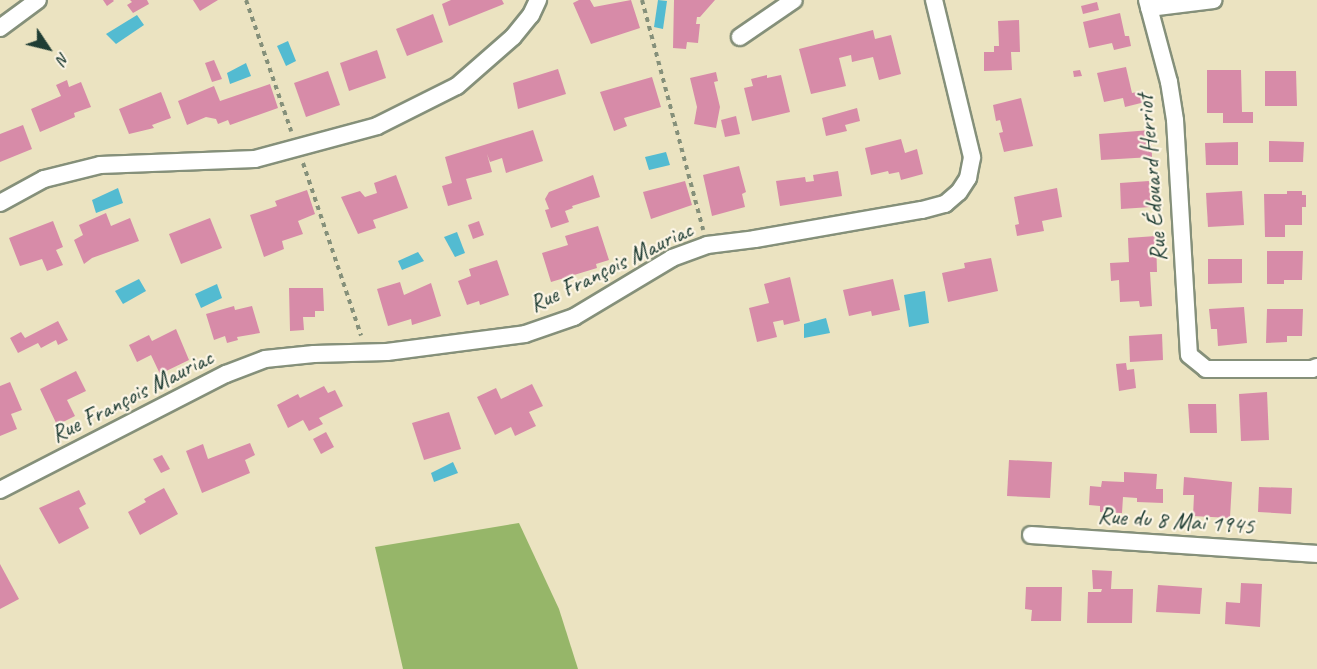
<!DOCTYPE html>
<meta charset="utf-8">
<style>
body{margin:0}
#map{position:relative;width:1317px;height:669px;overflow:hidden;background:#ebe3c1;font-family:Caveat,sans-serif}
div>[style]{position:absolute}
.forest>*{inset:0;background:#96b669}
.water>*{inset:0;background:#53bbd1}
.building>*{inset:0;background:#d78ba8}
.path>*{height:4px;margin-top:-2px;transform-origin:0;background:repeating-linear-gradient(90deg,#85907a 0 4.5px,transparent 0 9px)}
.roads{filter:drop-shadow(2px 0 #85907a) drop-shadow(-2px 0 #85907a) drop-shadow(0 2px #85907a) drop-shadow(0 -2px #85907a)}
.street>*{height:16px;margin:-8px;padding:0 8px;transform-origin:8px;border-radius:8px;background:#fff}
span{translate:-50% -50%;white-space:nowrap;text-align:center;line-height:1.15;-webkit-text-stroke:4.5px #fcf5e5;paint-order:stroke}
.street-label{font-size:24px;color:#1f3d34}
.north{position:absolute;left:18px;top:18px;width:60px;height:60px;-webkit-text-stroke:4px #fcf5e5;paint-order:stroke;rotate:125deg;font-size:16px;font-weight:700;line-height:24px;text-align:center;color:#1f3d34}
.north::after{content:'';display:block;margin:auto;width:21px;height:27px;background:#1f3d34;clip-path:polygon(50% 0,100% 100%,50% 72%,0 100%)}
</style>
<div id="map">
<div class="forest">
<i style="clip-path:polygon(519px 523px,559px 609px,578px 669px,403px 669px,375px 547px)"></i>
</div>
<div class="water">
<i style="clip-path:polygon(658px 0,667px 1px,663px 29px,654px 27px)"></i>
<i style="clip-path:polygon(137px 15px,144px 25px,116px 44px,106px 34px)"></i>
<i style="clip-path:polygon(288px 41px,296px 61px,286px 66px,277px 46px)"></i>
<i style="clip-path:polygon(246px 63px,251px 76px,230px 84px,227px 73px)"></i>
<i style="clip-path:polygon(666px 152px,670px 165px,649px 170px,645px 157px)"></i>
<i style="clip-path:polygon(118px 188px,123px 203px,96px 213px,92px 200px)"></i>
<i style="clip-path:polygon(457px 232px,465px 253px,455px 257px,444px 237px)"></i>
<i style="clip-path:polygon(418px 252px,424px 261px,402px 270px,398px 261px)"></i>
<i style="clip-path:polygon(139px 279px,146px 291px,123px 304px,115px 291px)"></i>
<i style="clip-path:polygon(217px 284px,222px 298px,201px 308px,195px 294px)"></i>
<i style="clip-path:polygon(925px 291px,929px 323px,909px 327px,904px 295px)"></i>
<i style="clip-path:polygon(826px 318px,830px 333px,804px 338px,804px 324px)"></i>
<i style="clip-path:polygon(453px 462px,458px 473px,434px 482px,431px 473px)"></i>
</div>
<div class="building">
<i style="clip-path:polygon(103px 0,113px 0,114px 1px,107px 6px)"></i>
<i style="clip-path:polygon(130px 0,147px 0,149px 4px,133px 13px,127px 5px,132px 2px)"></i>
<i style="clip-path:polygon(193px 0,218px 0,200px 11px)"></i>
<i style="clip-path:polygon(451px 0,502px 0,504px 4px,449px 26px,442px 4px)"></i>
<i style="clip-path:polygon(579px 0,590px 0,594px 7px,631px 0,640px 28px,591px 44px,573px 3px)"></i>
<i style="clip-path:polygon(674px 0,715px 0,700px 17px,697px 17px,696px 24px,700px 24px,698px 43px,687px 42px,686px 49px,673px 48px)"></i>
<i style="clip-path:polygon(1097px 2px,1099px 10px,1083px 14px,1081px 6px)"></i>
<i style="clip-path:polygon(1120px 13px,1125px 36px,1129px 36px,1131px 46px,1114px 50px,1112px 43px,1089px 48px,1083px 22px)"></i>
<i style="clip-path:polygon(433px 14px,443px 42px,407px 56px,396px 29px)"></i>
<i style="clip-path:polygon(1019px 20px,1020px 52px,1011px 52px,1012px 70px,984px 71px,984px 52px,994px 52px,994px 46px,999px 46px,998px 21px)"></i>
<i style="clip-path:polygon(873px 30px,875px 39px,891px 35px,901px 74px,879px 80px,873px 57px,852px 62px,851px 55px,839px 58px,846px 86px,811px 94px,799px 49px)"></i>
<i style="clip-path:polygon(377px 50px,386px 78px,349px 91px,340px 63px)"></i>
<i style="clip-path:polygon(214px 60px,222px 79px,212px 82px,205px 63px)"></i>
<i style="clip-path:polygon(1126px 67px,1132px 93px,1142px 91px,1145px 102px,1125px 107px,1123px 98px,1104px 102px,1097px 73px)"></i>
<i style="clip-path:polygon(558px 69px,566px 94px,518px 109px,513px 83px)"></i>
<i style="clip-path:polygon(1080px 70px,1082px 76px,1074px 77px,1073px 71px)"></i>
<i style="clip-path:polygon(1207px 70px,1241px 70px,1242px 112px,1253px 112px,1253px 123px,1223px 123px,1223px 113px,1207px 113px)"></i>
<i style="clip-path:polygon(328px 71px,340px 105px,306px 117px,294px 83px)"></i>
<i style="clip-path:polygon(1265px 71px,1296px 71px,1297px 106px,1265px 106px)"></i>
<i style="clip-path:polygon(716px 72px,718px 81px,714px 82px,720px 107px,716px 128px,694px 124px,697px 107px,690px 78px)"></i>
<i style="clip-path:polygon(767px 75px,767px 78px,781px 75px,790px 112px,752px 121px,744px 88px,753px 86px,751px 79px)"></i>
<i style="clip-path:polygon(652px 77px,661px 107px,624px 118px,627px 126px,614px 131px,600px 92px)"></i>
<i style="clip-path:polygon(67px 80px,69px 87px,81px 82px,91px 107px,74px 113px,75px 117px,40px 132px,31px 109px,61px 96px,56px 85px)"></i>
<i style="clip-path:polygon(270px 84px,278px 108px,230px 125px,228px 120px,218px 124px,216px 119px,206px 117px,187px 125px,178px 101px,214px 86px,220px 101px)"></i>
<i style="clip-path:polygon(161px 92px,171px 118px,152px 125px,154px 128px,129px 134px,119px 109px)"></i>
<i style="clip-path:polygon(1021px 98px,1033px 146px,1004px 152px,999px 133px,1003px 132px,1000px 120px,996px 121px,993px 105px)"></i>
<i style="clip-path:polygon(857px 108px,860px 121px,845px 125px,847px 131px,826px 136px,822px 118px)"></i>
<i style="clip-path:polygon(736px 116px,740px 134px,725px 137px,721px 120px)"></i>
<i style="clip-path:polygon(23px 125px,32px 149px,0 162px,0 134px)"></i>
<i style="clip-path:polygon(533px 130px,543px 161px,506px 173px,502px 158px,490px 162px,487px 154px,492px 172px,466px 179px,472px 199px,448px 206px,442px 186px,452px 183px,445px 157px)"></i>
<i style="clip-path:polygon(1151px 130px,1152px 157px,1101px 160px,1099px 134px)"></i>
<i style="clip-path:polygon(901px 139px,905px 153px,917px 149px,923px 174px,901px 180px,899px 172px,889px 174px,888px 171px,871px 175px,865px 148px)"></i>
<i style="clip-path:polygon(1269px 141px,1304px 142px,1303px 162px,1269px 162px)"></i>
<i style="clip-path:polygon(1238px 142px,1238px 165px,1206px 165px,1205px 143px)"></i>
<i style="clip-path:polygon(739px 166px,746px 192px,742px 194px,745px 207px,712px 216px,703px 175px)"></i>
<i style="clip-path:polygon(838px 171px,842px 196px,780px 206px,776px 181px,805px 177px,806px 182px,814px 181px,813px 175px)"></i>
<i style="clip-path:polygon(396px 175px,408px 208px,373px 220px,376px 228px,358px 234px,341px 197px,360px 191px,365px 197px,377px 193px,374px 183px)"></i>
<i style="clip-path:polygon(593px 175px,600px 197px,572px 206px,573px 208px,565px 211px,569px 222px,551px 228px,545px 210px,549px 209px,545px 199px,549px 192px)"></i>
<i style="clip-path:polygon(685px 181px,692px 205px,651px 219px,643px 192px)"></i>
<i style="clip-path:polygon(1149px 181px,1151px 207px,1121px 209px,1120px 183px)"></i>
<i style="clip-path:polygon(1057px 188px,1062px 217px,1042px 221px,1044px 231px,1017px 236px,1015px 225px,1019px 224px,1014px 197px)"></i>
<i style="clip-path:polygon(307px 190px,315px 214px,298px 221px,303px 234px,282px 241px,284px 249px,264px 257px,250px 215px,277px 206px,275px 201px)"></i>
<i style="clip-path:polygon(1242px 191px,1244px 225px,1208px 227px,1206px 193px)"></i>
<i style="clip-path:polygon(1287px 191px,1302px 191px,1302px 195px,1306px 195px,1306px 207px,1302px 207px,1302px 225px,1285px 225px,1285px 237px,1265px 237px,1264px 194px,1287px 194px)"></i>
<i style="clip-path:polygon(106px 213px,111px 226px,130px 218px,139px 241px,92px 258px,84px 264px,74px 240px,83px 235px,79px 225px)"></i>
<i style="clip-path:polygon(210px 218px,222px 248px,181px 264px,169px 234px)"></i>
<i style="clip-path:polygon(53px 221px,63px 247px,56px 250px,63px 265px,47px 271px,42px 259px,20px 266px,9px 238px)"></i>
<i style="clip-path:polygon(479px 221px,484px 235px,473px 239px,468px 225px)"></i>
<i style="clip-path:polygon(598px 226px,609px 260px,596px 264px,597px 268px,551px 282px,542px 253px,568px 245px,565px 236px)"></i>
<i style="clip-path:polygon(1156px 236px,1157px 272px,1150px 272px,1152px 306px,1140px 307px,1139px 301px,1120px 302px,1119px 280px,1111px 281px,1110px 263px,1129px 262px,1128px 238px)"></i>
<i style="clip-path:polygon(1267px 251px,1303px 251px,1302px 280px,1284px 280px,1284px 284px,1267px 284px)"></i>
<i style="clip-path:polygon(991px 258px,998px 291px,948px 302px,942px 273px,965px 268px,964px 263px)"></i>
<i style="clip-path:polygon(1208px 259px,1242px 259px,1242px 283px,1208px 284px)"></i>
<i style="clip-path:polygon(497px 260px,509px 295px,480px 305px,479px 301px,467px 305px,458px 281px,471px 276px,469px 269px)"></i>
<i style="clip-path:polygon(790px 277px,800px 321px,784px 325px,783px 320px,773px 322px,777px 337px,757px 342px,749px 308px,769px 303px,764px 284px)"></i>
<i style="clip-path:polygon(893px 279px,900px 310px,872px 316px,871px 311px,849px 316px,843px 290px)"></i>
<i style="clip-path:polygon(400px 282px,404px 295px,431px 283px,441px 316px,412px 325px,411px 319px,388px 326px,377px 289px)"></i>
<i style="clip-path:polygon(289px 288px,323px 288px,324px 311px,315px 311px,315px 317px,303px 317px,304px 330px,290px 331px)"></i>
<i style="clip-path:polygon(234px 306px,235px 310px,252px 306px,260px 333px,237px 337px,238px 340px,227px 343px,225px 336px,214px 340px,206px 314px)"></i>
<i style="clip-path:polygon(1244px 307px,1247px 343px,1218px 346px,1217px 329px,1211px 329px,1209px 309px)"></i>
<i style="clip-path:polygon(1267px 309px,1303px 309px,1302px 336px,1287px 336px,1287px 342px,1266px 343px)"></i>
<i style="clip-path:polygon(58px 321px,68px 340px,58px 345px,56px 340px,41px 348px,38px 343px,18px 353px,10px 338px,21px 332px,25px 338px)"></i>
<i style="clip-path:polygon(176px 329px,189px 360px,160px 374px,151px 355px,137px 362px,129px 345px,149px 335px,152px 341px)"></i>
<i style="clip-path:polygon(1162px 334px,1163px 360px,1130px 362px,1129px 336px)"></i>
<i style="clip-path:polygon(1126px 363px,1127px 370px,1134px 369px,1136px 388px,1119px 391px,1116px 364px)"></i>
<i style="clip-path:polygon(76px 371px,86px 391px,67px 400px,75px 416px,57px 425px,40px 389px)"></i>
<i style="clip-path:polygon(10px 382px,22px 410px,11px 414px,17px 429px,0 436px,0 386px)"></i>
<i style="clip-path:polygon(532px 384px,543px 406px,529px 412px,536px 426px,515px 436px,511px 427px,495px 435px,477px 397px,496px 388px,501px 399px)"></i>
<i style="clip-path:polygon(324px 386px,328px 393px,335px 390px,343px 406px,319px 418px,323px 424px,309px 431px,303px 420px,288px 428px,277px 405px,298px 394px,300px 398px)"></i>
<i style="clip-path:polygon(1267px 392px,1269px 440px,1241px 441px,1239px 394px)"></i>
<i style="clip-path:polygon(1188px 404px,1216px 404px,1217px 433px,1190px 433px)"></i>
<i style="clip-path:polygon(449px 412px,461px 449px,424px 460px,412px 423px)"></i>
<i style="clip-path:polygon(326px 432px,334px 447px,321px 454px,313px 439px)"></i>
<i style="clip-path:polygon(250px 443px,255px 455px,245px 460px,250px 473px,202px 493px,186px 451px,203px 444px,208px 459px)"></i>
<i style="clip-path:polygon(162px 455px,170px 469px,161px 473px,153px 459px)"></i>
<i style="clip-path:polygon(1009px 460px,1052px 462px,1050px 498px,1007px 496px)"></i>
<i style="clip-path:polygon(1124px 472px,1157px 474px,1156px 489px,1163px 489px,1163px 503px,1137px 502px,1137px 498px,1123px 497px,1122px 513px,1100px 512px,1100px 506px,1089px 505px,1090px 486px,1101px 487px,1102px 481px,1124px 482px)"></i>
<i style="clip-path:polygon(1184px 477px,1232px 482px,1230px 518px,1193px 516px,1194px 495px,1183px 495px)"></i>
<i style="clip-path:polygon(1259px 487px,1292px 488px,1291px 514px,1258px 512px)"></i>
<i style="clip-path:polygon(164px 488px,178px 514px,140px 535px,128px 512px,146px 502px,144px 499px)"></i>
<i style="clip-path:polygon(79px 490px,86px 504px,79px 508px,89px 528px,59px 544px,39px 508px)"></i>
<i style="clip-path:polygon(0 564px,19px 599px,0 609px)"></i>
<i style="clip-path:polygon(1092px 570px,1112px 571px,1111px 589px,1133px 589px,1132px 623px,1087px 623px,1088px 592px,1101px 592px,1102px 589px,1093px 589px)"></i>
<i style="clip-path:polygon(1241px 583px,1262px 584px,1260px 627px,1225px 624px,1226px 602px,1240px 603px)"></i>
<i style="clip-path:polygon(1158px 585px,1202px 588px,1200px 614px,1156px 612px)"></i>
<i style="clip-path:polygon(1026px 587px,1062px 587px,1061px 621px,1031px 621px,1032px 610px,1025px 609px)"></i>
</div>
<div class="path">
<i style="left:246px;top:0;width:139px;rotate:71deg"></i>
<i style="left:642px;top:0;width:238px;rotate:75.1deg"></i>
<i style="left:303px;top:163px;width:182px;rotate:71.4deg"></i>
</div>
<div class="roads">
<div class="street">
<i style="left:1147px;top:0;width:85px;rotate:75deg"></i>
<i style="left:1169px;top:82px;width:38px;rotate:81deg"></i>
<i style="left:1175px;top:120px;width:235px;rotate:86.6deg"></i>
<i style="left:1189px;top:355px;width:22px;rotate:39deg"></i>
<i style="left:1206px;top:369px;width:106px"></i>
<i style="left:1312px;top:369px;width:5px;rotate:-22deg"></i>
<i style="left:1149px;top:8px;width:65px;rotate:-7deg"></i>
<i style="left:0;top:28px;width:47px;rotate:-36.4deg"></i>
<i style="left:740px;top:37px;width:65px;rotate:-34.4deg"></i>
<i style="left:0;top:203px;width:50px;rotate:-28.6deg"></i>
<i style="left:44px;top:179px;width:58px;rotate:-14deg"></i>
<i style="left:100px;top:165px;width:155px;rotate:-2.2deg"></i>
<i style="left:255px;top:159px;width:126px;rotate:-15.1deg"></i>
<i style="left:377px;top:126px;width:89px;rotate:-26.6deg"></i>
<i style="left:457px;top:86px;width:74px;rotate:-41.2deg"></i>
<i style="left:513px;top:37px;width:28px;rotate:-51deg"></i>
<i style="left:531px;top:15px;width:17px;rotate:-65deg"></i>
<i style="left:0;top:490px;width:254px;rotate:-27.2deg"></i>
<i style="left:226px;top:374px;width:42px;rotate:-21deg"></i>
<i style="left:265px;top:359px;width:49px;rotate:-5.8deg"></i>
<i style="left:314px;top:354px;width:73px;rotate:-1.6deg"></i>
<i style="left:387px;top:352px;width:139px;rotate:-7.4deg"></i>
<i style="left:525px;top:334px;width:52px;rotate:-19.1deg"></i>
<i style="left:574px;top:317px;width:114px;rotate:-31deg"></i>
<i style="left:672px;top:258px;width:37px;rotate:-20deg"></i>
<i style="left:707px;top:245px;width:48px;rotate:-7.1deg"></i>
<i style="left:755px;top:239px;width:169px;rotate:-9.9deg"></i>
<i style="left:922px;top:210px;width:24px;rotate:-15deg"></i>
<i style="left:945px;top:204px;width:18px;rotate:-41deg"></i>
<i style="left:959px;top:192px;width:17px;rotate:-57deg"></i>
<i style="left:968px;top:178px;width:21px;rotate:-79deg"></i>
<i style="left:972px;top:157px;width:162px;rotate:-103.6deg"></i>
<i style="left:1031px;top:535px;width:287px;rotate:3.8deg"></i>
</div>
</div>
<div class="street-label">
<span style="left:1152px;top:178px;rotate:-95deg">Rue Édouard Herriot</span>
<span style="left:611px;top:267px;rotate:-26deg">Rue François Mauriac</span>
<span style="left:132px;top:396px;rotate:-27deg">Rue François Mauriac</span>
<span style="left:1176px;top:521px;rotate:4deg">Rue du 8 Mai 1945</span>
</div>
<div class="north">N</div>
</div>
